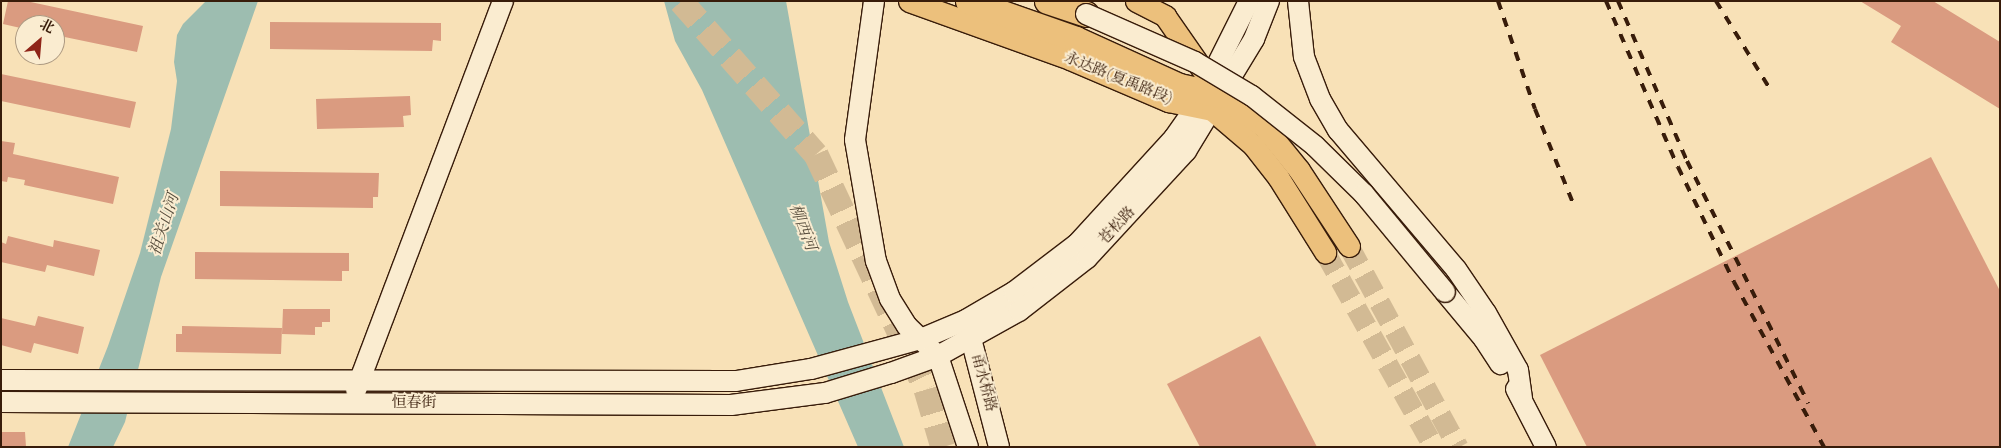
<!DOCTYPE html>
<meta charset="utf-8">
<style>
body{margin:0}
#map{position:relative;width:2001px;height:448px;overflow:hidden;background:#f8e1b7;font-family:"Sorts Mill Goudy","Noto Serif SC",serif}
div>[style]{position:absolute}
.water>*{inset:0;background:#9dbdb0}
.building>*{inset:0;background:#da9b80}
.primary-tunnel>*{height:21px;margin-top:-10.5px;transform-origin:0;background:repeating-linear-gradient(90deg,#d2ba94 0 21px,transparent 0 32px)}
.highway-tunnel>*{height:25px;margin-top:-12.5px;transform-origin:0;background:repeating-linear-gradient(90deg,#d2ba94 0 25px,transparent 0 37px)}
.roads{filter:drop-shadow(1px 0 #381c0a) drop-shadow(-1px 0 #381c0a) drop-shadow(0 1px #381c0a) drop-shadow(0 -1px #381c0a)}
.secondary>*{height:20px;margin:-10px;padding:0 10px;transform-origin:10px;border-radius:10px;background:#faecd0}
.primary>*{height:21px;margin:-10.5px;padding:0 10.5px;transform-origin:10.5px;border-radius:10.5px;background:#ecc07c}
.highway>*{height:25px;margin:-12.5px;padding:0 12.5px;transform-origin:12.5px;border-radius:12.5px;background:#ecc07c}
.rail>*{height:4px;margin-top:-2px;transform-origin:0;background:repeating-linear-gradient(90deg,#381c0a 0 9px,transparent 0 18px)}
.bridges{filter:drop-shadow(1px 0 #381c0a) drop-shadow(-1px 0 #381c0a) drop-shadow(0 1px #381c0a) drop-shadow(0 -1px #381c0a)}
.secondary-bridge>*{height:20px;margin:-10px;padding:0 10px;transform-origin:10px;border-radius:10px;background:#faecd0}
span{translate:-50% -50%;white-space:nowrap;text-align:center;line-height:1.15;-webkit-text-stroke:4px #faecd0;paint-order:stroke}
.street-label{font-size:15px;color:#381c0a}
.water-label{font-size:16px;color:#564c3c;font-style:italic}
.frame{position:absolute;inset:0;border:2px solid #381c0a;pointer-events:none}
.north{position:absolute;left:15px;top:15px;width:50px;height:50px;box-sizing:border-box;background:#faecd0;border:1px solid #ac9981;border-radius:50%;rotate:27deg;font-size:14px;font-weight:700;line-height:20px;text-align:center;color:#381c0a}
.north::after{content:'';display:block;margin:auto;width:18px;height:22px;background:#8f2418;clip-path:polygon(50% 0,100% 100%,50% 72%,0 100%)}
</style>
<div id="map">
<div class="water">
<i style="clip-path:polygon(206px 1px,258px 1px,161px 277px,125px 422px,113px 447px,68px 447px,108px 346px,140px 253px,171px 129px,177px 81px,174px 62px,177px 35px,183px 24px)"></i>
<i style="clip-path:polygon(664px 1px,786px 1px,829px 242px,848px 302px,904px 447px,858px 447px,702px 90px,675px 41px)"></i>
</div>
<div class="building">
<i style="clip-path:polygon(8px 1px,26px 1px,143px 26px,137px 52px,55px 35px,55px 25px,25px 25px,25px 29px,3px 24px)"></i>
<i style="clip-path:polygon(1860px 1px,1933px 1px,2000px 42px,2000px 109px,1891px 42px,1901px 26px)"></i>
<i style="clip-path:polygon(270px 22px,441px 23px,441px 41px,433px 40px,432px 51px,270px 49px)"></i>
<i style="clip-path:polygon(1px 74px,136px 102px,130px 128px,1px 101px)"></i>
<i style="clip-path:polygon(410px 96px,411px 115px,403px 116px,404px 127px,317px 129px,316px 99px)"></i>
<i style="clip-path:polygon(1px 141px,15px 143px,13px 154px,119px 177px,113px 204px,24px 185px,25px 180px,8px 177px,7px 182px,1px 181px)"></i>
<i style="clip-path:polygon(1931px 157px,2000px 291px,2000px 447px,1587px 447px,1540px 355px)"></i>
<i style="clip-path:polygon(220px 171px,379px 173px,378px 197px,373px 197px,373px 208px,220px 206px)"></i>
<i style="clip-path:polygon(8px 236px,53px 247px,54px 240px,100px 250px,94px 276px,47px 265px,45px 272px,1px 262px,1px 242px,6px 244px)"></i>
<i style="clip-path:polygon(195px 252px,349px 253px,349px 271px,342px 271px,342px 281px,195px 279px)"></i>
<i style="clip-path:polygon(283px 309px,330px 309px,330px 322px,322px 322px,322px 327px,315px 327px,315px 335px,282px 334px)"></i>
<i style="clip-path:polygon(38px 316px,84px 327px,78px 354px,34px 343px,31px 353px,1px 345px,1px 318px,35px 326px)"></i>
<i style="clip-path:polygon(182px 326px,282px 328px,281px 354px,176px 352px,176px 334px,182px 334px)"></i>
<i style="clip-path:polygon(1260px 336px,1317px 447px,1200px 447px,1167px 384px)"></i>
<i style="clip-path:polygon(1px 432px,25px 432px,26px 447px,1px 447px)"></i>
</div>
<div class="primary-tunnel">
<i style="left:1349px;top:246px;width:229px;rotate:61.5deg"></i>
<i style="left:1325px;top:252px;width:223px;rotate:60.8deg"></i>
</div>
<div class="highway-tunnel">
<i style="left:681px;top:1px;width:204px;rotate:48.6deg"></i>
<i style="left:816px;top:154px;width:259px;rotate:64.9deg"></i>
<i style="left:926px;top:389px;width:60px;rotate:73.7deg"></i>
</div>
<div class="roads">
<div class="secondary">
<i style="left:874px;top:1px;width:140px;rotate:97.8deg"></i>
<i style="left:855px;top:140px;width:123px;rotate:80.2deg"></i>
<i style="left:876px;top:261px;width:40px;rotate:69.8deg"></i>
<i style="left:890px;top:299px;width:32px;rotate:58deg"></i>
<i style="left:907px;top:326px;width:43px;rotate:44.1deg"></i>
<i style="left:938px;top:356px;width:96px;rotate:71.8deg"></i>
<i style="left:1298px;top:1px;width:56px;rotate:83.9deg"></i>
<i style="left:1304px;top:57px;width:45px;rotate:69.1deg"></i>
<i style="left:1320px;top:99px;width:36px;rotate:60deg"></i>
<i style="left:1338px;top:130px;width:182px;rotate:49.7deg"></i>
<i style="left:1456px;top:269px;width:53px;rotate:55.7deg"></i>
<i style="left:1486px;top:313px;width:65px;rotate:60.7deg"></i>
<i style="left:1518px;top:370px;width:29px;rotate:82deg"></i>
<i style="left:1445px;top:292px;width:61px;rotate:50.3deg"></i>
<i style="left:1484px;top:339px;width:30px;rotate:57deg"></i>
<i style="left:968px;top:327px;width:124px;rotate:75.5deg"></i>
<i style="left:1px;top:380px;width:735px;rotate:0.08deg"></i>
<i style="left:736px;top:381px;width:76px;rotate:-9.1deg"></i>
<i style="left:811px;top:369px;width:114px;rotate:-15.3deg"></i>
<i style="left:921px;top:339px;width:49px;rotate:-22.9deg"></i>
<i style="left:966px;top:320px;width:56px;rotate:-30.3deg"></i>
<i style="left:1014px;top:292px;width:79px;rotate:-37.3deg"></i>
<i style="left:1077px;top:244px;width:144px;rotate:-47.5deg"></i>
<i style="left:1174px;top:138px;width:38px;rotate:-55deg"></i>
<i style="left:1196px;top:107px;width:119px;rotate:-63.4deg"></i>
<i style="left:1516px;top:389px;width:65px;rotate:62.7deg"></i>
<i style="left:356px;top:390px;width:416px;rotate:-69.3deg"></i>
<i style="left:1px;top:402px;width:730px;rotate:0.24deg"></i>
<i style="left:731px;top:405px;width:95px;rotate:-7.3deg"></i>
<i style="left:825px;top:393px;width:69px;rotate:-16.9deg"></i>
<i style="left:891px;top:373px;width:50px;rotate:-19.9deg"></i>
<i style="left:938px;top:356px;width:93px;rotate:-29.1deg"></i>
<i style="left:1019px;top:311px;width:86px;rotate:-37.9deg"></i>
<i style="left:1087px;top:258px;width:146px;rotate:-47.2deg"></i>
<i style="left:1186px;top:151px;width:131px;rotate:-58.7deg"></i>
<i style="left:1254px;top:39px;width:41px;rotate:-68.5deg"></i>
</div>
<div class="primary">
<i style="left:909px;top:1px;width:171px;rotate:19.8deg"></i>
<i style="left:1070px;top:59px;width:107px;rotate:23.2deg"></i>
<i style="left:1168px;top:101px;width:45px;rotate:11.6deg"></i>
<i style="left:1212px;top:110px;width:54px;rotate:40.5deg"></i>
<i style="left:1253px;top:145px;width:41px;rotate:52deg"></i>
<i style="left:1278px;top:177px;width:89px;rotate:57.9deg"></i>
<i style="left:1136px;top:1px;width:33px;rotate:27deg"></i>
<i style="left:1165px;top:16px;width:96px;rotate:55.2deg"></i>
<i style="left:1220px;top:95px;width:56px;rotate:36.3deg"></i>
<i style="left:1265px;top:128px;width:54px;rotate:51deg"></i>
<i style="left:1299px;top:170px;width:91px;rotate:56.7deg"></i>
</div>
<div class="highway">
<i style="left:968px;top:1px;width:114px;rotate:19.4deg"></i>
<i style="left:1076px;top:39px;width:113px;rotate:24.5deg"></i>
<i style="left:1179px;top:86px;width:42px;rotate:12.4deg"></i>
<i style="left:1047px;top:1px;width:41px;rotate:18.4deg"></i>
</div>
</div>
<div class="rail">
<i style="left:1498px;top:1px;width:114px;rotate:71.1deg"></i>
<i style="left:1535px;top:109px;width:107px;rotate:68deg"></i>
<i style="left:1606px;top:1px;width:181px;rotate:66.6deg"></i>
<i style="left:1678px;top:167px;width:128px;rotate:64deg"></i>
<i style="left:1734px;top:282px;width:188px;rotate:61.4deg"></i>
<i style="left:1618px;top:1px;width:174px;rotate:66.7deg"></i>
<i style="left:1687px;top:161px;width:271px;rotate:63.4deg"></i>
<i style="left:1716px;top:1px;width:103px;rotate:58.5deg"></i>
</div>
<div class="bridges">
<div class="secondary-bridge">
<i style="left:1086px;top:14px;width:119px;rotate:23.8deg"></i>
<i style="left:1195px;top:62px;width:66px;rotate:30.8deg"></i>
<i style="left:1252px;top:96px;width:80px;rotate:38.4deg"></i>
<i style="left:1315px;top:146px;width:69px;rotate:44.4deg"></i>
<i style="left:1364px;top:194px;width:127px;rotate:50.4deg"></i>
</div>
</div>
<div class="street-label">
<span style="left:1118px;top:79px;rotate:22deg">永达路(夏禹路段)</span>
<span style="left:1118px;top:226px;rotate:-47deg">苍松路</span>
<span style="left:983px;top:383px;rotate:75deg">甬水桥路</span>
<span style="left:414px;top:404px">恒春街</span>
</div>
<div class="water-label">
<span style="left:166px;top:225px;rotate:-72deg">祖关山河</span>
<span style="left:801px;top:228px;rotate:69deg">柳西河</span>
</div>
<div class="frame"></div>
<div class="north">北</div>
</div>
